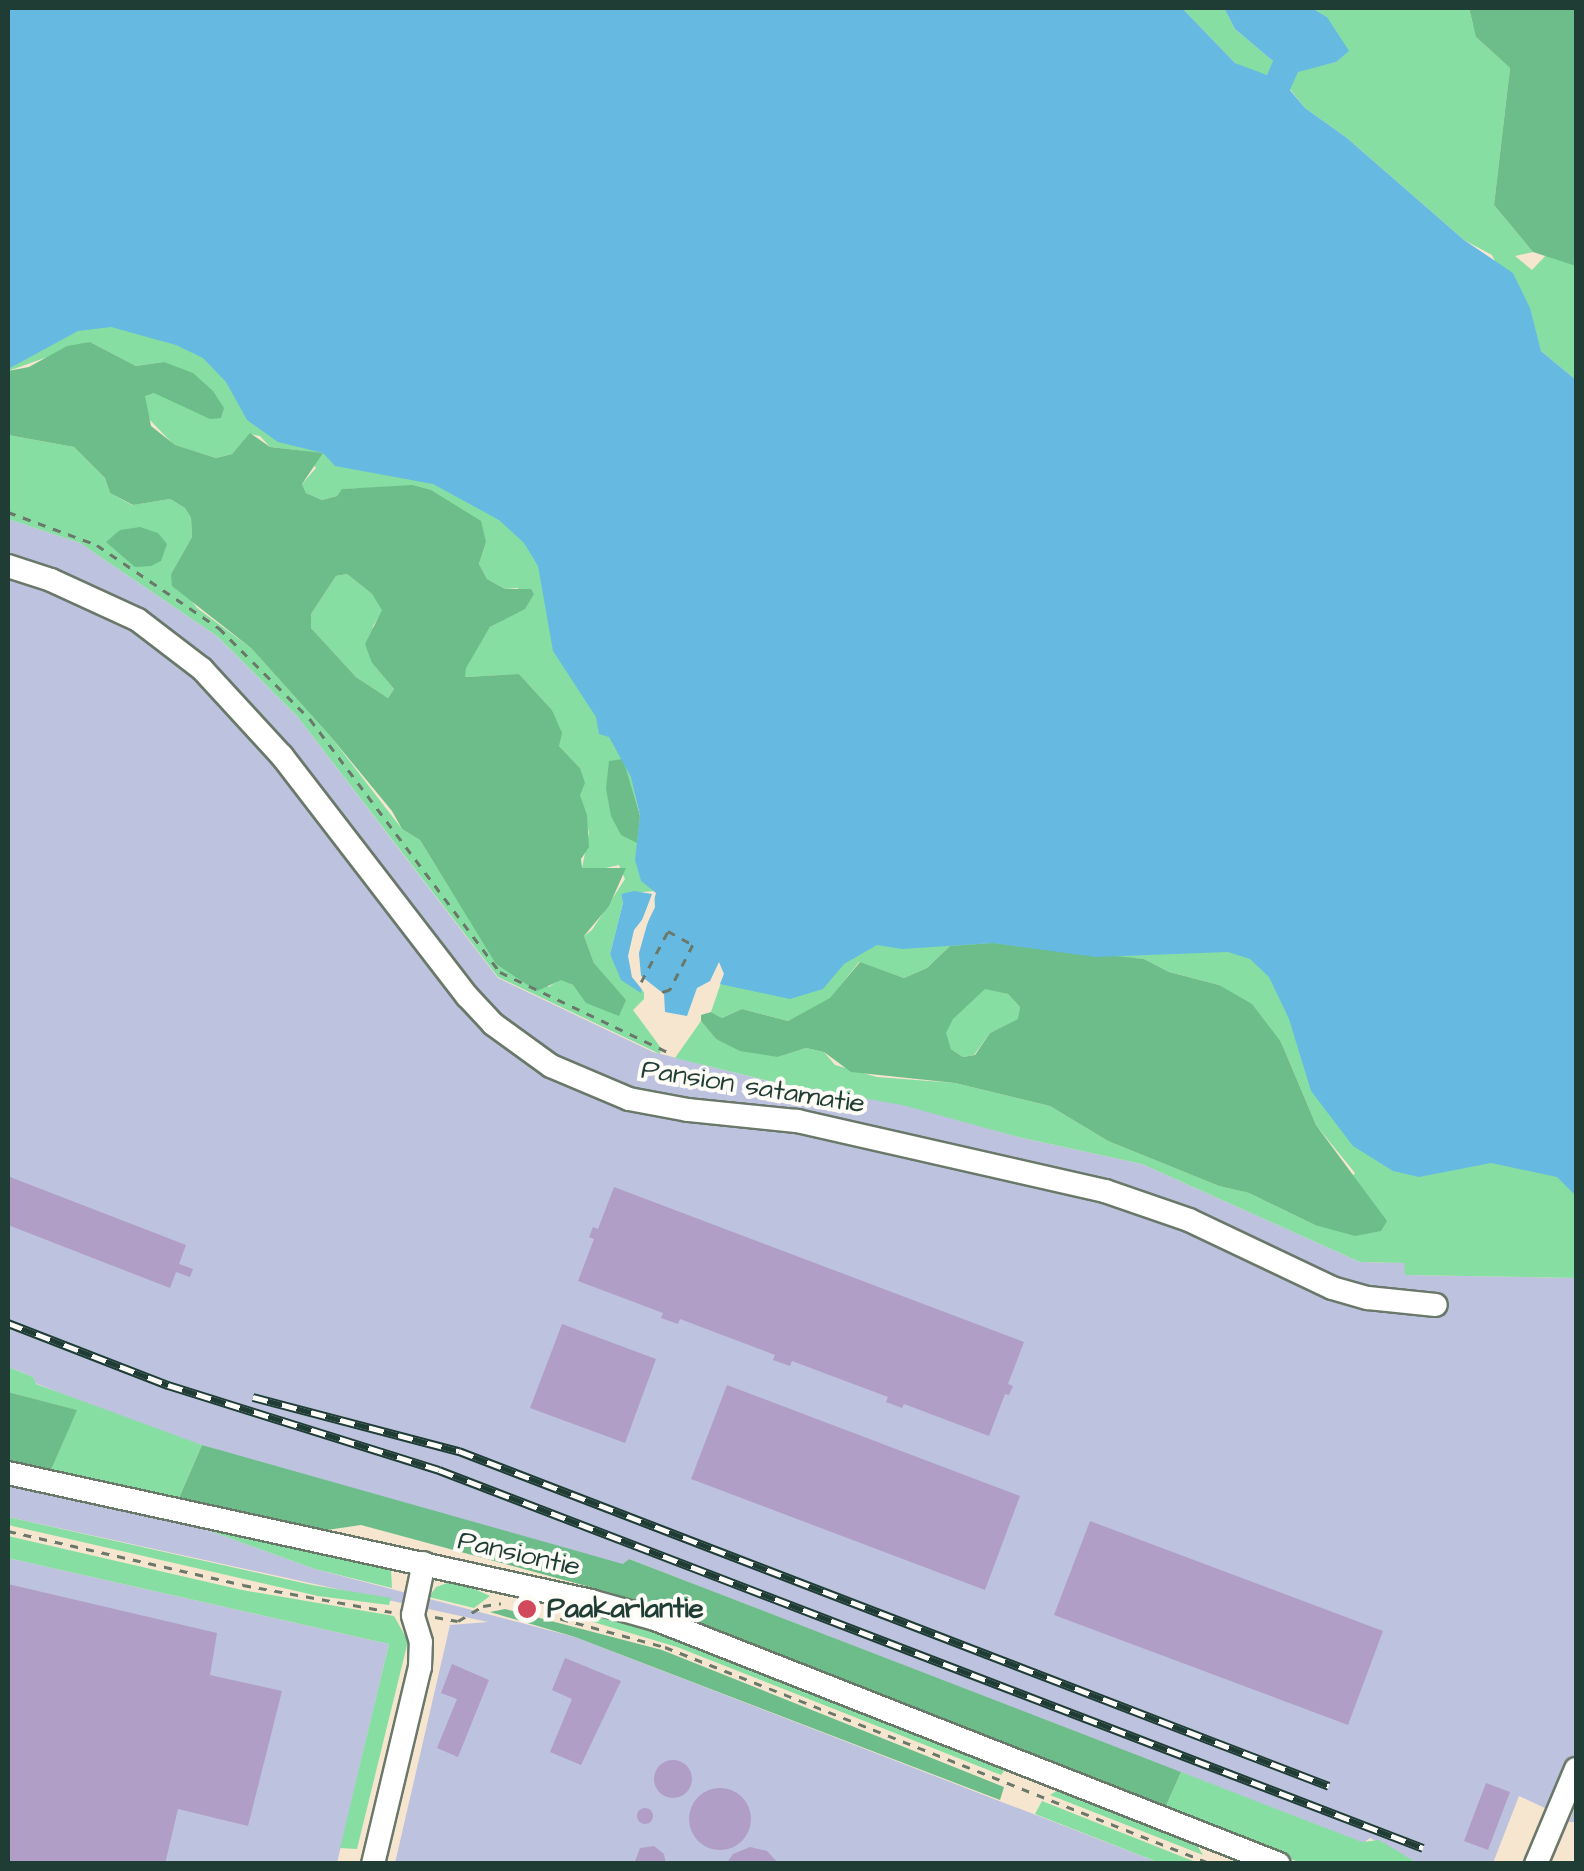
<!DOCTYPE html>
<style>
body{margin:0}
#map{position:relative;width:1584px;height:1871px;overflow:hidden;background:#f6e5cf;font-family:"Architects Daughter",sans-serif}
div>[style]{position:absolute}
.industrial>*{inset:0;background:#bdc3de}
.green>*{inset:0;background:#86dea3}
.forest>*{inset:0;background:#6cbd89}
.water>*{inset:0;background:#66bae2}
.pier>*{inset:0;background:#f6e5cf}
.building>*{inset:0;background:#b09ec7}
.round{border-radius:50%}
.path>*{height:2.5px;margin-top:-1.25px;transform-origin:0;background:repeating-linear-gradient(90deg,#6a786a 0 8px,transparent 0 16px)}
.roads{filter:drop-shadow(2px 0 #6a786a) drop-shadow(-2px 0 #6a786a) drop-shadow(0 2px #6a786a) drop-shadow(0 -2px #6a786a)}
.minor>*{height:22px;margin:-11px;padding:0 11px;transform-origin:11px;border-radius:11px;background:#fff}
.rail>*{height:9px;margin-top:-4.5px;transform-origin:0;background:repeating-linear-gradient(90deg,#fdfcf7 0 15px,#1f3d34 0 30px);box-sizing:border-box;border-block:2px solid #1f3d34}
.dots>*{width:28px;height:28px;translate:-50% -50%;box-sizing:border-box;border:5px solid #fdfcf7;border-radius:50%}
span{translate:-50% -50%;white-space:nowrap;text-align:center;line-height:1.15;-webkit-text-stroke:8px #fdfcf7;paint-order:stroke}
.street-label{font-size:28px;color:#1f3d34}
.poi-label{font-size:28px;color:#1f3d34;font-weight:700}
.left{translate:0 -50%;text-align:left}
.frame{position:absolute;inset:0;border:10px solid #1f3d34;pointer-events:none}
</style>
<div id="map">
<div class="industrial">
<i style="clip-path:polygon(8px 519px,80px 543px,217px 636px,297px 716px,498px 978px,653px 1052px,776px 1083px,902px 1104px,1018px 1137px,1142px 1164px,1360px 1262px,1405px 1263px,1405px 1275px,1576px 1278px,1576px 1822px,1569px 1822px,1576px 1805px,1565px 1797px,1554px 1792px,1547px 1809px,1519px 1796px,1493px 1863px,1417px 1863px,1370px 1838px,1363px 1843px,629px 1559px,623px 1565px,250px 1460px,145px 1427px,35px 1383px,33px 1377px,8px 1367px)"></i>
<i style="clip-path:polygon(8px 1485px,196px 1526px,315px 1569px,575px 1637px,1160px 1863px,395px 1863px,450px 1625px,488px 1622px,8px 1517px)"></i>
<i style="clip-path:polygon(8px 1558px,389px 1644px,337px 1863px,8px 1864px)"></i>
</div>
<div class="green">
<i style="clip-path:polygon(1182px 8px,1224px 8px,1235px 29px,1273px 61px,1273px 69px,1267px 75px,1253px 73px,1235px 63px)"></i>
<i style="clip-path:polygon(1312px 8px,1469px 8px,1473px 25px,1576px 8px,1476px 37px,1510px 68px,1494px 205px,1533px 252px,1515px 256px,1532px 270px,1549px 252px,1576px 250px,1576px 380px,1541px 351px,1492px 255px,1464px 240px,1347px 138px,1305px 108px,1290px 89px,1298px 71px,1336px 62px,1327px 17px)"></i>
<i style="clip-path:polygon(142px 296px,486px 470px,614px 684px,654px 891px,621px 894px,623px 903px,610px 954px,644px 992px,644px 999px,633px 1010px,661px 1048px,660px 1054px,498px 977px,297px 716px,217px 636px,80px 543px,8px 519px,8px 435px,74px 447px,105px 478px,110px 493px,132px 505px,170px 499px,185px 508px,191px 518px,192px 537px,171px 574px,197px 608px,251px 648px,331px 737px,402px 829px,420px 840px,457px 900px,549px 987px,560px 979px,573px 985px,587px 1003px,625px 1000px,594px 963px,584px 936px,592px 930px,625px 879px,619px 865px,592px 871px,582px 868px,589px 833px,580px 795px,580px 768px,559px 746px,552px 710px,519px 674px,465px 677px,465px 668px,490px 627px,525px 608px,518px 588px,505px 589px,487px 579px,479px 564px,486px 542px,391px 487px,343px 489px,337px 496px,322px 500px,306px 493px,302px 484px,316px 468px,304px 451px,270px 447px,260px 436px,250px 434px,232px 454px,216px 458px,174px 445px,146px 416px,145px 395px,154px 393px,164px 362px,136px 366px,90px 342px,8px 371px,8px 341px)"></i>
<i style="clip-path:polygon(347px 574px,372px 594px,383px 610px,373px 626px,372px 663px,394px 689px,388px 698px,356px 677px,311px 628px,311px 614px,336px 576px)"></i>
<i style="clip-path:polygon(1227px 926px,1576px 1153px,1576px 1278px,1405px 1275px,1404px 1263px,1360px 1262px,1142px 1164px,1018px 1137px,902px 1105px,777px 1083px,675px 1058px,701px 1021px,716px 1039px,778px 1057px,806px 1048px,824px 1052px,835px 1065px,877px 1077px,955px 1083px,1050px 1106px,1108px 1141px,1219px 1186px,1249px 1193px,1315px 1225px,1355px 1173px,1316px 1125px,1281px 1042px,1219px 985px,1169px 972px,1144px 959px,950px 946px,927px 968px,904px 978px,859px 962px,830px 999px,788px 1021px,742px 1009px,722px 1018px,711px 1012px,724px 974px,809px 938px)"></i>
<i style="clip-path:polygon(985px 988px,1008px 994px,1020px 1007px,1019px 1019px,990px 1033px,974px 1055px,963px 1057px,951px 1049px,945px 1033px,953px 1018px)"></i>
<i style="clip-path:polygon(8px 1367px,33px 1377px,36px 1384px,202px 1445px,179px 1498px,51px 1470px,76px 1410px,8px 1392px)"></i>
<i style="clip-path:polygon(8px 1517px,312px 1585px,391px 1598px,389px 1605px,318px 1596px,8px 1525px)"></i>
<i style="clip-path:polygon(196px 1526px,386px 1567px,391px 1570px,392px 1588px,315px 1569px)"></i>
<i style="clip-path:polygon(8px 1536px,242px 1590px,394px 1616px,408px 1641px,357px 1849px,340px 1848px,389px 1644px,8px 1558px)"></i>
<i style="clip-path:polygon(453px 1581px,461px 1583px,490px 1596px,474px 1608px,429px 1597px,436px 1587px)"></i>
<i style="clip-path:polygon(543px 1607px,595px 1612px,655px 1631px,1000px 1765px,1004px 1771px,1001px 1775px,677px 1647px)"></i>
<i style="clip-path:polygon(1181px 1772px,1362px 1842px,1379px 1840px,1417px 1863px,1301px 1863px,1165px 1808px)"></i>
<i style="clip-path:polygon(1060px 1789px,1195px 1842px,1203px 1855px,1050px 1795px)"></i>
<i style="clip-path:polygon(1042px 1801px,1198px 1863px,1160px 1863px,1035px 1814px)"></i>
</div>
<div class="forest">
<i style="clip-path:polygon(1469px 8px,1576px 8px,1576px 266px,1533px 252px,1494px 205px,1510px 68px,1476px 37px)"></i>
<i style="clip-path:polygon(evenodd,90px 342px,136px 366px,164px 362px,193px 373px,213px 391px,224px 408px,221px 418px,210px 419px,154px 393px,145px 396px,151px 426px,175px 445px,216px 458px,232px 454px,250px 433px,270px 447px,323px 453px,302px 484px,306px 493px,322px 500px,337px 496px,342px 489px,412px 485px,431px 490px,481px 521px,486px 542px,479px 564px,487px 579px,505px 589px,531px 589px,534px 594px,525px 609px,490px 627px,466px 668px,465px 677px,519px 674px,552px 710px,562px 733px,559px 746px,580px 768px,585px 783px,580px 795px,587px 815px,589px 847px,581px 859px,582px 868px,626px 868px,609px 906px,584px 936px,594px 963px,626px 1000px,619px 1016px,586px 1003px,573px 985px,561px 980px,537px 991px,496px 964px,420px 840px,402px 829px,392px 811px,331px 737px,251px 648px,172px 586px,171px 574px,192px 537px,191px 518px,185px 508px,170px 499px,133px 505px,110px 493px,105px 478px,74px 447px,8px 435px,8px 371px,29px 367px,67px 346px,90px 342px,347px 574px,372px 594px,382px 610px,365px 644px,372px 663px,394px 689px,388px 698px,356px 677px,311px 628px,311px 614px,336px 576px,347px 574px)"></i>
<i style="clip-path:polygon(140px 527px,158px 533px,167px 544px,161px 561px,151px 566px,135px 567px,106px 542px,120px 530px)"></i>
<i style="clip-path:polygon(623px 759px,640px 816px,637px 843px,621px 835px,611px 816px,606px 789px,609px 761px)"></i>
<i style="clip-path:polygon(evenodd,993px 943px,1144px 959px,1169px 972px,1219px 985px,1252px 1004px,1281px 1042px,1316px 1125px,1387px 1221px,1381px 1231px,1355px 1236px,1315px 1225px,1249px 1193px,1219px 1186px,1108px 1141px,1050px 1106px,955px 1083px,851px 1072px,824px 1052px,806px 1048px,778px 1057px,740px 1051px,716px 1039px,701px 1021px,701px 1015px,711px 1012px,722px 1018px,742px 1009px,788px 1021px,830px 998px,860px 962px,904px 978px,927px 968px,950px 946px,993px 943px,985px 989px,1008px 994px,1020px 1007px,1018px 1019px,990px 1033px,975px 1055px,963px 1057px,951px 1049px,946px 1033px,953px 1019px,985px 989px)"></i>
<i style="clip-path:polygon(8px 1392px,77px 1410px,51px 1470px,8px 1460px)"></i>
<i style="clip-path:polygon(202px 1445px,623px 1564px,629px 1559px,1181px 1772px,1165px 1808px,612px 1593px,361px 1525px,327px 1530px,179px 1498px)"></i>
<i style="clip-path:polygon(505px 1609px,662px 1650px,1004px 1787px,1000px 1800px,575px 1637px,490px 1612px)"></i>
</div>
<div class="water">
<i style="clip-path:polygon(8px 8px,1182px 8px,1235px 63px,1267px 75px,1273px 61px,1235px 29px,1224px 8px,1312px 8px,1327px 17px,1349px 51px,1336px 62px,1298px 72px,1290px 90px,1305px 108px,1347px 138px,1464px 240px,1513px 273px,1530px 308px,1541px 351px,1576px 380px,1576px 1196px,1557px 1177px,1491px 1163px,1419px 1177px,1393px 1171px,1353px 1146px,1311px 1091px,1289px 1019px,1269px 977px,1250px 959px,1228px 952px,1096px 957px,993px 943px,902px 949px,877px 945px,844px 964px,823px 989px,790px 999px,720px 984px,724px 974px,719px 962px,710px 981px,697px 988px,687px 1016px,665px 1012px,664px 994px,641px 976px,637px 960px,656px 893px,641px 881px,635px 860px,640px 816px,631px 777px,609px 737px,599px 734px,596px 717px,553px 651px,538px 566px,524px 543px,499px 520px,433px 484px,335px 466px,323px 453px,278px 442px,247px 420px,226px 382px,203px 358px,176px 345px,111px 327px,78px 331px,8px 369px)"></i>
<i style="clip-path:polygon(634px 891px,652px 894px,631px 949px,632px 977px,642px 985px,641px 993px,621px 980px,610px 954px,623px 903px,621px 894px)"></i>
</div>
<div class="pier">
<i style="clip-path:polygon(654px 891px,655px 907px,638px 943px,641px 976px,652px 987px,644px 992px,632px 977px,628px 956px,634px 930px,645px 916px)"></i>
</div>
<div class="building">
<i style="clip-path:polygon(10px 1177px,186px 1245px,179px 1264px,193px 1269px,190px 1277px,176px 1272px,170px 1288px,8px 1225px)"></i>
<i style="clip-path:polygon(614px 1187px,1024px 1342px,1008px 1384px,1013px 1386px,1009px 1395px,1005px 1394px,989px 1436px,904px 1404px,902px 1408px,886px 1402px,888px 1397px,792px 1361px,790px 1366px,773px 1360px,775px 1355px,680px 1319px,678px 1324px,661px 1318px,663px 1313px,578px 1281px,594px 1239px,589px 1237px,593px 1227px,598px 1229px)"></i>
<i style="clip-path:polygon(562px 1324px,656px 1359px,625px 1443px,530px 1408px)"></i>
<i style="clip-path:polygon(727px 1385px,1020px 1496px,985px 1590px,691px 1479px)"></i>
<i style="clip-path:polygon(1090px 1521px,1383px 1631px,1348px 1725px,1054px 1615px)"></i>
<i style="clip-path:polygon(8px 1584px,217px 1633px,210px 1675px,282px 1691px,248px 1826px,178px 1809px,165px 1864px,8px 1864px)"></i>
<i style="clip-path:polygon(565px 1658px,621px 1681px,581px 1765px,550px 1752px,572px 1699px,552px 1690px)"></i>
<i style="clip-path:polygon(452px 1664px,489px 1680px,458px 1757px,437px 1748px,457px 1699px,441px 1693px)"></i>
<i class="round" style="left:654px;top:1760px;width:38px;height:38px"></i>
<i style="clip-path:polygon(1486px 1783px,1510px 1792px,1488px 1850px,1464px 1841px)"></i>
<i class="round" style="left:689px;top:1788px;width:62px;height:62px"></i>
<i class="round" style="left:637px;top:1808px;width:16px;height:16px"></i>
<i style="clip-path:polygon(654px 1846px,664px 1854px,666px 1864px,634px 1864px,640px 1848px)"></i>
<i style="clip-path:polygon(750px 1847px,767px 1851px,779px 1864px,726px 1864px,733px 1854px)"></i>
</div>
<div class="path">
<i style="left:8px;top:512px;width:95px;rotate:20.3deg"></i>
<i style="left:97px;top:545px;width:148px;rotate:34.2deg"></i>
<i style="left:219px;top:628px;width:129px;rotate:45deg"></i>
<i style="left:310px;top:719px;width:316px;rotate:53.1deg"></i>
<i style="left:500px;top:972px;width:186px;rotate:25.5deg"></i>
<i style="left:641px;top:982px;width:58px;rotate:-62.1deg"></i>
<i style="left:668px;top:931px;width:29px;rotate:29deg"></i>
<i style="left:693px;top:945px;width:51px;rotate:117.1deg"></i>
<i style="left:670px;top:990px;width:9px;rotate:162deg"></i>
<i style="left:8px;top:1531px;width:241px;rotate:12.9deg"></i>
<i style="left:243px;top:1585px;width:151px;rotate:10.3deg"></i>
<i style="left:514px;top:1606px;width:156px;rotate:15.2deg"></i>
<i style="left:665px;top:1647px;width:588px;rotate:21.64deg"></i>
<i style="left:435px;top:1617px;width:23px;rotate:10deg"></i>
<i style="left:458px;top:1621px;width:29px;rotate:-31deg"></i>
<i style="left:483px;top:1606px;width:18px;rotate:-9deg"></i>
</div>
<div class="roads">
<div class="minor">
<i style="left:8px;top:566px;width:45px;rotate:18deg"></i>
<i style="left:51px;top:580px;width:96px;rotate:24.7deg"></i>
<i style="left:138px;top:620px;width:81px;rotate:37.4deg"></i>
<i style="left:202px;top:669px;width:118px;rotate:47.4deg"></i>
<i style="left:282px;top:756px;width:303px;rotate:52.4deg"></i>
<i style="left:467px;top:996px;width:38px;rotate:47deg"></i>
<i style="left:493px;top:1024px;width:72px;rotate:35.9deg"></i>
<i style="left:551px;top:1066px;width:85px;rotate:22.9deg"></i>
<i style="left:629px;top:1099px;width:60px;rotate:10.6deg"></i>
<i style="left:688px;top:1110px;width:110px;rotate:5.8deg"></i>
<i style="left:797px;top:1121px;width:316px;rotate:12.8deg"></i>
<i style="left:1105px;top:1191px;width:89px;rotate:19deg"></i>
<i style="left:1189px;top:1220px;width:158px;rotate:25.4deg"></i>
<i style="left:1332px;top:1288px;width:37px;rotate:16deg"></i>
<i style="left:1368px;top:1298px;width:68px;rotate:5.9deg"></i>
<i style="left:8px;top:1473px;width:597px;rotate:12.38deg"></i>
<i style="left:591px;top:1601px;width:66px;rotate:15.7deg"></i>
<i style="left:655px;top:1619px;width:670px;rotate:21.44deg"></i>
<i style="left:373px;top:1864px;width:203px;rotate:-76.6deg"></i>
<i style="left:420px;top:1667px;width:25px;rotate:-88deg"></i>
<i style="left:421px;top:1642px;width:28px;rotate:-107deg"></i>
<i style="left:413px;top:1615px;width:53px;rotate:-78.1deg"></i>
<i style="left:1536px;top:1864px;width:103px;rotate:-67.2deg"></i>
</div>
</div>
<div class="rail">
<i style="left:8px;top:1323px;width:172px;rotate:21.2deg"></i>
<i style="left:168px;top:1385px;width:284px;rotate:17.4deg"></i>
<i style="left:439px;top:1470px;width:1054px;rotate:21.01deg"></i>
<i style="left:253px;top:1397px;width:213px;rotate:14.7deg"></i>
<i style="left:459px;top:1451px;width:932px;rotate:21.06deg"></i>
</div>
<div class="dots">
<i style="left:527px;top:1609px;background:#d1495b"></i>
</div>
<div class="street-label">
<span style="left:753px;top:1087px;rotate:9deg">Pansion satamatie</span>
<span style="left:519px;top:1554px;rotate:13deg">Pansiontie</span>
</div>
<div class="poi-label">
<span class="left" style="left:547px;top:1609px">Paakarlantie</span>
</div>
<div class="frame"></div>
</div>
